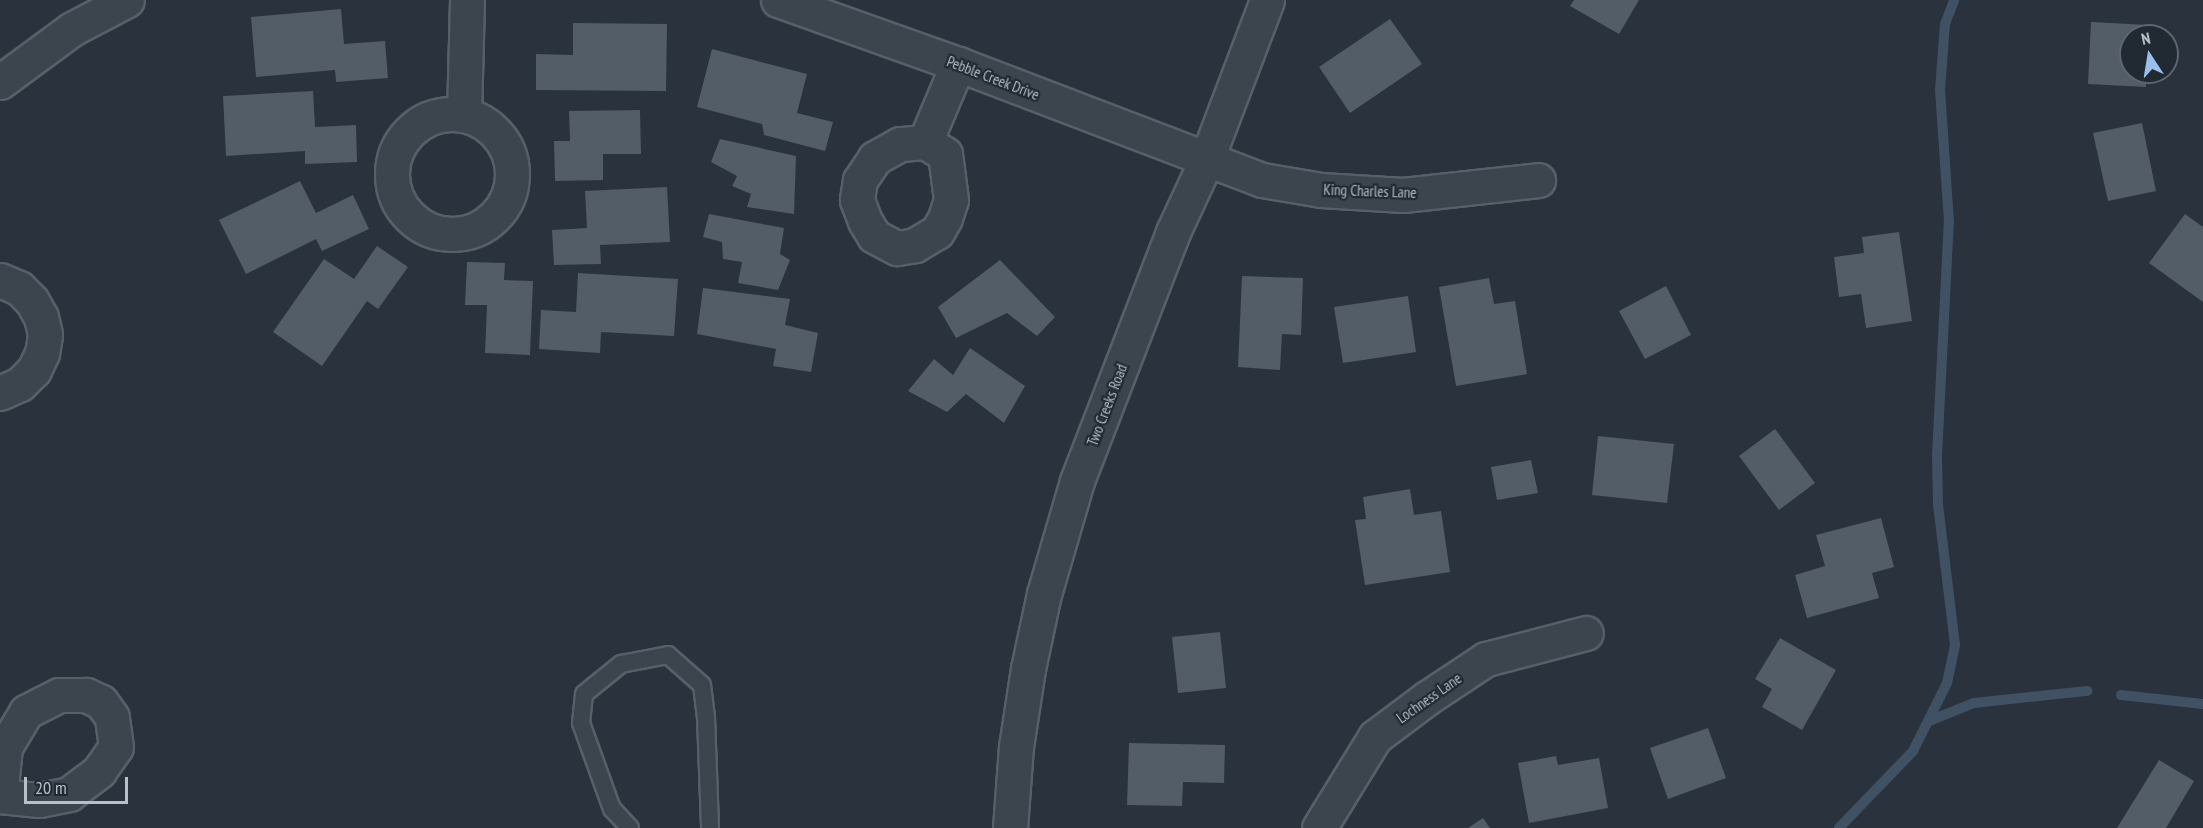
<!DOCTYPE html>
<style>
body{margin:0}
#map{position:relative;width:2203px;height:828px;overflow:hidden;background:#29323d;font-family:"PT Sans Narrow",sans-serif}
div>[style]{position:absolute}
.stream>*{height:10px;margin:-5px;padding:0 5px;transform-origin:5px;border-radius:5px;background:#415164}
.building>*{inset:0;background:#525d68}
.roads{filter:drop-shadow(2px 0 #575f68) drop-shadow(-2px 0 #575f68) drop-shadow(0 2px #575f68) drop-shadow(0 -2px #575f68)}
.service>*{height:16px;margin:-8px;padding:0 8px;transform-origin:8px;border-radius:8px;background:#3c444e}
.minor>*{height:33px;margin:-16.5px;padding:0 16.5px;transform-origin:16.5px;border-radius:16.5px;background:#3c444e}
.minor>.ring{margin:-16.5px;padding:0;box-sizing:content-box;background:none;border:33px solid #3c444e;border-radius:50%}
.tertiary>*{height:33px;margin:-16.5px;padding:0 16.5px;transform-origin:16.5px;border-radius:16.5px;background:#3c444e}
span{translate:-50% -50%;white-space:nowrap;text-align:center;line-height:1.15;-webkit-text-stroke:4.5px #212933;paint-order:stroke}
.street-label{font-size:15px;color:#b9bfc8}
.north{position:absolute;left:2119px;top:24px;width:60px;height:60px;box-sizing:border-box;background:#212933;border:2px solid #5e656f;border-radius:50%;rotate:348deg;font-size:16px;font-weight:700;line-height:24px;text-align:center;color:#b9bfc8}
.north::after{content:'';display:block;margin:auto;width:21px;height:27px;background:#9bbeeb;clip-path:polygon(50% 0,100% 100%,50% 72%,0 100%)}
.scale{position:absolute;left:24px;top:777px;width:104px;height:27px;box-sizing:border-box;border:3px solid #b9bfc8;border-top:0;padding-left:8px;font-size:18px;line-height:21px;white-space:nowrap;color:#b9bfc8;-webkit-text-stroke:4px #212933;paint-order:stroke}
</style>
<div id="map">
<div class="stream">
<i style="left:2121px;top:695px;width:82px;rotate:6.3deg"></i>
<i style="left:1929px;top:721px;width:48px;rotate:-21.8deg"></i>
<i style="left:1974px;top:703px;width:114px;rotate:-6.1deg"></i>
<i style="left:1839px;top:828px;width:107px;rotate:-46.1deg"></i>
<i style="left:1913px;top:751px;width:76px;rotate:-63.4deg"></i>
<i style="left:1947px;top:683px;width:39px;rotate:-78deg"></i>
<i style="left:1955px;top:645px;width:142px;rotate:-96.9deg"></i>
<i style="left:1938px;top:504px;width:48px;rotate:-91.2deg"></i>
<i style="left:1937px;top:456px;width:234px;rotate:-87.1deg"></i>
<i style="left:1949px;top:222px;width:132px;rotate:-93.9deg"></i>
<i style="left:1940px;top:90px;width:66px;rotate:-85.7deg"></i>
<i style="left:1945px;top:24px;width:26px;rotate:-69deg"></i>
</div>
<div class="building">
<i style="clip-path:polygon(1574px 0,1639px 0,1619px 34px,1570px 6px)"></i>
<i style="clip-path:polygon(341px 9px,344px 44px,385px 41px,388px 78px,336px 82px,335px 70px,256px 77px,251px 17px)"></i>
<i style="clip-path:polygon(1390px 19px,1422px 64px,1350px 113px,1319px 67px)"></i>
<i style="clip-path:polygon(2091px 22px,2149px 25px,2149px 36px,2131px 36px,2131px 72px,2146px 72px,2146px 87px,2088px 84px)"></i>
<i style="clip-path:polygon(573px 23px,667px 24px,666px 91px,536px 90px,536px 54px,573px 55px)"></i>
<i style="clip-path:polygon(712px 49px,807px 74px,797px 113px,833px 122px,825px 151px,764px 135px,762px 124px,697px 107px)"></i>
<i style="clip-path:polygon(313px 91px,315px 127px,356px 125px,357px 162px,305px 164px,305px 151px,226px 156px,223px 96px)"></i>
<i style="clip-path:polygon(640px 110px,641px 154px,603px 154px,603px 180px,555px 181px,554px 141px,570px 141px,569px 111px)"></i>
<i style="clip-path:polygon(2142px 123px,2156px 191px,2108px 201px,2093px 133px)"></i>
<i style="clip-path:polygon(720px 139px,796px 156px,794px 214px,747px 207px,751px 194px,732px 186px,737px 176px,711px 162px)"></i>
<i style="clip-path:polygon(300px 181px,316px 213px,353px 195px,369px 229px,322px 251px,316px 239px,246px 274px,219px 220px)"></i>
<i style="clip-path:polygon(667px 187px,670px 242px,600px 245px,601px 264px,554px 265px,552px 230px,587px 228px,585px 191px)"></i>
<i style="clip-path:polygon(709px 214px,784px 228px,780px 254px,790px 260px,778px 290px,738px 283px,742px 262px,723px 259px,722px 242px,703px 237px)"></i>
<i style="clip-path:polygon(2185px 214px,2203px 227px,2203px 302px,2149px 263px)"></i>
<i style="clip-path:polygon(1899px 232px,1912px 321px,1866px 328px,1861px 294px,1839px 297px,1834px 257px,1864px 253px,1862px 237px)"></i>
<i style="clip-path:polygon(377px 246px,408px 267px,378px 309px,367px 301px,322px 366px,273px 332px,324px 259px,354px 279px)"></i>
<i style="clip-path:polygon(1000px 260px,1055px 317px,1037px 336px,1007px 313px,956px 338px,938px 307px)"></i>
<i style="clip-path:polygon(467px 262px,505px 263px,504px 280px,533px 281px,530px 355px,485px 353px,487px 305px,465px 305px)"></i>
<i style="clip-path:polygon(578px 273px,678px 279px,674px 336px,601px 332px,600px 353px,539px 349px,541px 310px,576px 312px)"></i>
<i style="clip-path:polygon(1242px 276px,1303px 278px,1301px 335px,1282px 334px,1280px 370px,1238px 367px)"></i>
<i style="clip-path:polygon(1489px 278px,1494px 304px,1515px 301px,1527px 374px,1456px 386px,1439px 287px)"></i>
<i style="clip-path:polygon(1666px 286px,1691px 335px,1645px 359px,1619px 311px)"></i>
<i style="clip-path:polygon(703px 288px,790px 299px,785px 325px,818px 333px,811px 372px,773px 366px,776px 349px,697px 334px)"></i>
<i style="clip-path:polygon(1408px 296px,1416px 352px,1343px 363px,1334px 307px)"></i>
<i style="clip-path:polygon(970px 348px,1025px 386px,1004px 423px,966px 394px,947px 412px,908px 391px,934px 359px,953px 375px)"></i>
<i style="clip-path:polygon(1775px 429px,1815px 483px,1779px 510px,1739px 456px)"></i>
<i style="clip-path:polygon(1598px 436px,1674px 444px,1667px 503px,1592px 495px)"></i>
<i style="clip-path:polygon(1531px 460px,1538px 493px,1497px 500px,1491px 467px)"></i>
<i style="clip-path:polygon(1410px 489px,1414px 515px,1441px 511px,1450px 572px,1365px 585px,1355px 520px,1366px 519px,1363px 497px)"></i>
<i style="clip-path:polygon(1881px 518px,1894px 567px,1872px 573px,1879px 598px,1807px 618px,1795px 575px,1825px 566px,1816px 535px)"></i>
<i style="clip-path:polygon(1220px 632px,1226px 688px,1178px 693px,1172px 637px)"></i>
<i style="clip-path:polygon(1780px 638px,1836px 670px,1802px 730px,1762px 707px,1772px 689px,1755px 679px)"></i>
<i style="clip-path:polygon(1708px 728px,1726px 778px,1668px 799px,1650px 748px)"></i>
<i style="clip-path:polygon(1129px 743px,1225px 745px,1224px 783px,1183px 782px,1182px 806px,1127px 805px)"></i>
<i style="clip-path:polygon(1556px 756px,1558px 765px,1599px 758px,1608px 808px,1529px 823px,1518px 763px)"></i>
<i style="clip-path:polygon(2159px 760px,2194px 781px,2166px 828px,2117px 828px)"></i>
<i style="clip-path:polygon(1483px 818px,1490px 828px,1468px 828px)"></i>
</div>
<div class="roads">
<div class="service">
<i style="left:630px;top:828px;width:26px;rotate:-133deg"></i>
<i style="left:612px;top:809px;width:91px;rotate:-109.8deg"></i>
<i style="left:581px;top:723px;width:29px;rotate:-84deg"></i>
<i style="left:584px;top:694px;width:48px;rotate:-39deg"></i>
<i style="left:621px;top:664px;width:48px;rotate:-10.8deg"></i>
<i style="left:668px;top:655px;width:45px;rotate:41.4deg"></i>
<i style="left:702px;top:685px;width:32px;rotate:83deg"></i>
<i style="left:706px;top:717px;width:111px;rotate:87.9deg"></i>
</div>
<div class="minor">
<i style="left:778px;top:0;width:191px;rotate:19.6deg"></i>
<i style="left:958px;top:64px;width:325px;rotate:20.9deg"></i>
<i style="left:1262px;top:180px;width:60px;rotate:9.6deg"></i>
<i style="left:1321px;top:190px;width:82px;rotate:3.5deg"></i>
<i style="left:1403px;top:195px;width:136px;rotate:-6.3deg"></i>
<i style="left:0;top:82px;width:89px;rotate:-36.4deg"></i>
<i style="left:72px;top:29px;width:62px;rotate:-27.8deg"></i>
<i class="ring" style="left:392px;top:114px;width:87px;height:87px"></i>
<i style="left:464px;top:115px;width:115px;rotate:-88.5deg"></i>
<i style="left:925px;top:142px;width:25px;rotate:175deg"></i>
<i style="left:900px;top:144px;width:29px;rotate:151deg"></i>
<i style="left:875px;top:158px;width:27px;rotate:124deg"></i>
<i style="left:860px;top:180px;width:20px;rotate:99deg"></i>
<i style="left:857px;top:200px;width:22px;rotate:69deg"></i>
<i style="left:865px;top:221px;width:17px;rotate:59deg"></i>
<i style="left:874px;top:236px;width:26px;rotate:28deg"></i>
<i style="left:897px;top:248px;width:18px;rotate:-9deg"></i>
<i style="left:915px;top:245px;width:26px;rotate:-31deg"></i>
<i style="left:937px;top:232px;width:16px;rotate:-60deg"></i>
<i style="left:945px;top:218px;width:19px;rotate:-72deg"></i>
<i style="left:951px;top:200px;width:46px;rotate:-97.4deg"></i>
<i style="left:945px;top:154px;width:23px;rotate:-149deg"></i>
<i style="left:925px;top:142px;width:85px;rotate:-67.1deg"></i>
<i style="left:0;top:280px;width:21px;rotate:23deg"></i>
<i style="left:19px;top:288px;width:18px;rotate:45deg"></i>
<i style="left:32px;top:301px;width:18px;rotate:61deg"></i>
<i style="left:41px;top:317px;width:18px;rotate:77deg"></i>
<i style="left:45px;top:335px;width:18px;rotate:99deg"></i>
<i style="left:42px;top:353px;width:19px;rotate:115deg"></i>
<i style="left:34px;top:370px;width:20px;rotate:135deg"></i>
<i style="left:20px;top:384px;width:22px;rotate:156deg"></i>
<i style="left:0;top:796px;width:39px;rotate:6deg"></i>
<i style="left:39px;top:800px;width:31px;rotate:-11deg"></i>
<i style="left:69px;top:794px;width:38px;rotate:-37deg"></i>
<i style="left:99px;top:771px;width:29px;rotate:-55deg"></i>
<i style="left:116px;top:747px;width:30px;rotate:-98deg"></i>
<i style="left:112px;top:717px;width:19px;rotate:-126deg"></i>
<i style="left:101px;top:702px;width:17px;rotate:-155deg"></i>
<i style="left:86px;top:695px;width:27px;rotate:180deg"></i>
<i style="left:59px;top:695px;width:37px;rotate:153deg"></i>
<i style="left:26px;top:712px;width:41px;rotate:121deg"></i>
<i style="left:5px;top:747px;width:49px;rotate:95.8deg"></i>
<i style="left:1319px;top:828px;width:107px;rotate:-58.4deg"></i>
<i style="left:1375px;top:737px;width:65px;rotate:-36.9deg"></i>
<i style="left:1427px;top:698px;width:71px;rotate:-33.5deg"></i>
<i style="left:1486px;top:659px;width:103px;rotate:-14.6deg"></i>
</div>
<div class="tertiary">
<i style="left:1010px;top:828px;width:81px;rotate:-85.8deg"></i>
<i style="left:1016px;top:747px;width:79px;rotate:-81.3deg"></i>
<i style="left:1028px;top:669px;width:77px;rotate:-78deg"></i>
<i style="left:1044px;top:594px;width:118px;rotate:-73.7deg"></i>
<i style="left:1077px;top:481px;width:267px;rotate:-68.9deg"></i>
<i style="left:1173px;top:232px;width:78px;rotate:-65.1deg"></i>
<i style="left:1206px;top:161px;width:172px;rotate:-69.2deg"></i>
</div>
</div>
<div class="street-label">
<span style="left:993px;top:78px;rotate:21deg">Pebble Creek Drive</span>
<span style="left:1370px;top:191px;rotate:2deg">King Charles Lane</span>
<span style="left:1107px;top:405px;rotate:-69deg">Two Creeks Road</span>
<span style="left:1429px;top:698px;rotate:-35deg">Lochness Lane</span>
</div>
<div class="north">N</div>
<div class="scale">20 m</div>
</div>
